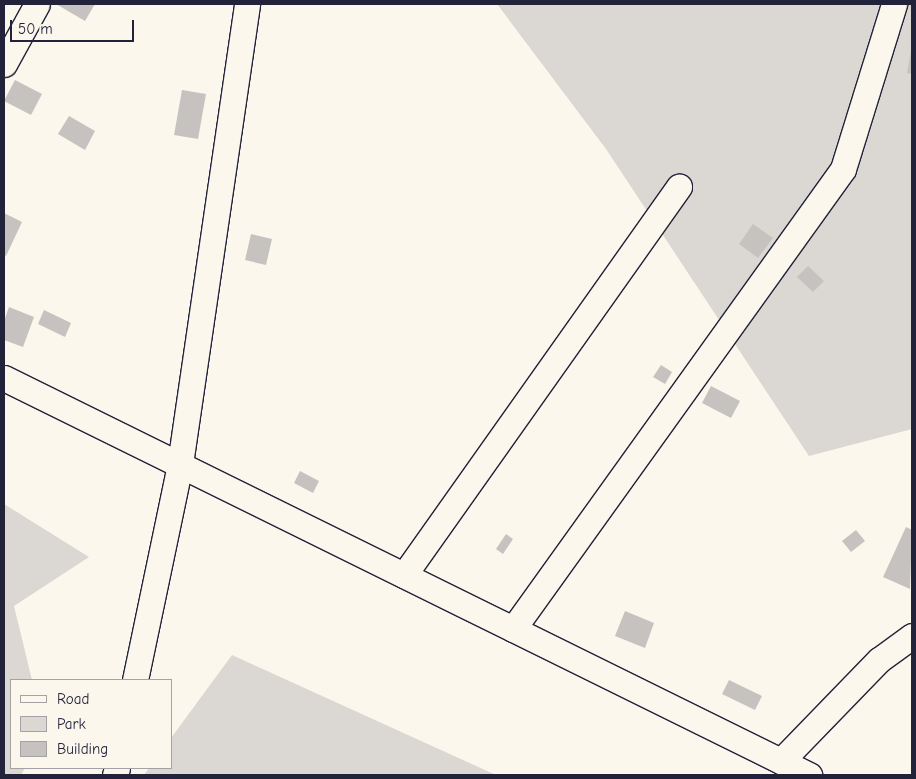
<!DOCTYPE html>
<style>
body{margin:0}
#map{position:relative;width:916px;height:779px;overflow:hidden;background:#fbf7ec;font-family:"Comic Neue",sans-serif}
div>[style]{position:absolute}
.green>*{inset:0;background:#dbd8d3}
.building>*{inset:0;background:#c6c2c0}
.roads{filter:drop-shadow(1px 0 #22223b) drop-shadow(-1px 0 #22223b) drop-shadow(0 1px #22223b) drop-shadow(0 -1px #22223b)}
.minor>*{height:25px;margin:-12.5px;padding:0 12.5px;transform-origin:12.5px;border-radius:12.5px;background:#fbf7ec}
span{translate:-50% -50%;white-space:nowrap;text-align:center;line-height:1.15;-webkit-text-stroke:5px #fbf7ec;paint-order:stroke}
.frame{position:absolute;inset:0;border:5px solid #22223b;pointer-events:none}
.legend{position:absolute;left:10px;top:679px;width:162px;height:90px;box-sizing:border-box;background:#fbf7ec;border:1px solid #a4a2a5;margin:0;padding:6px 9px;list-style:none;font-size:15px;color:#22223b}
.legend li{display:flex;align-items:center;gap:10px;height:25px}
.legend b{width:25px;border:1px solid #a4a2a5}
.scale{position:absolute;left:10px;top:20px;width:124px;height:22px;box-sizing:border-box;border:2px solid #22223b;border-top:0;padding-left:6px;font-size:15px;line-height:18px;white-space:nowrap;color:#22223b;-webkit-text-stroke:4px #fbf7ec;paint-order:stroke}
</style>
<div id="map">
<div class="green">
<i style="clip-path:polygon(497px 4px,912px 4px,912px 429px,809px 456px,606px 149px)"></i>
<i style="clip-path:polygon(4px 504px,89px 557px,14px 606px,32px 680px,11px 680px,11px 768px,25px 768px,21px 775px,4px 775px)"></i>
<i style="clip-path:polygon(232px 655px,496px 775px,144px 775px,149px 768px,171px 768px,171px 738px)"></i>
</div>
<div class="building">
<i style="clip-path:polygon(56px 4px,95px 4px,85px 21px)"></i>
<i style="clip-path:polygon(911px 51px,912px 52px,912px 74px,907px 73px)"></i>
<i style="clip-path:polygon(15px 80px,42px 94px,31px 115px,4px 101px)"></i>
<i style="clip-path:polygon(182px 90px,206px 94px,198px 139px,174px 135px)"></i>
<i style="clip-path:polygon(69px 116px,95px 131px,85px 150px,58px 134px)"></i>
<i style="clip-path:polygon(4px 213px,22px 222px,6px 256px,4px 255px)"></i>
<i style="clip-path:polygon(753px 224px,773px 238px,758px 258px,739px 244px)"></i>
<i style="clip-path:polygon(251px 234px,272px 239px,266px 265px,245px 260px)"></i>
<i style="clip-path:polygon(808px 266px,824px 281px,813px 292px,797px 277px)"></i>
<i style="clip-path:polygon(9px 307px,34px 317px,23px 347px,4px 340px,4px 321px)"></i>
<i style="clip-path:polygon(44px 310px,71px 323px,65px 337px,38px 324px)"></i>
<i style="clip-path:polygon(661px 365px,672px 372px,665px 384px,653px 377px)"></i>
<i style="clip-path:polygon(711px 386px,740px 401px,731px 418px,702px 403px)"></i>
<i style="clip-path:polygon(300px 471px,319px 481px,313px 493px,294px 483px)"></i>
<i style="clip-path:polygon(906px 527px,912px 530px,910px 589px,883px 577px)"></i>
<i style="clip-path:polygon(856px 530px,865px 541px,851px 552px,842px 541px)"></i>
<i style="clip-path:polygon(506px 534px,513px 539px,503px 554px,496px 549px)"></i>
<i style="clip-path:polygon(625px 611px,654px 623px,645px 648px,615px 636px)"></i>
<i style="clip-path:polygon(729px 680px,762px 696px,755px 710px,722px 694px)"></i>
</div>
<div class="roads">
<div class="minor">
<i style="left:4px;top:64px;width:68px;rotate:-61.2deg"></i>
<i style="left:4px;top:378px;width:898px;rotate:26.25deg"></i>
<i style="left:404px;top:575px;width:476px;rotate:-54.7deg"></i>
<i style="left:513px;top:629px;width:566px;rotate:-54.34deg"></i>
<i style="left:843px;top:169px;width:173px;rotate:-72.8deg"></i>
<i style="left:135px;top:680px;width:221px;rotate:-78.2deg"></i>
<i style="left:180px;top:464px;width:465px;rotate:-81.7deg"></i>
<i style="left:781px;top:761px;width:141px;rotate:-45.9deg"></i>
<i style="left:879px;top:660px;width:41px;rotate:-36deg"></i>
<i style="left:115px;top:775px;width:7px;rotate:-74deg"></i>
</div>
</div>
<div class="frame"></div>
<ul class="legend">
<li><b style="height:6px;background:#fbf7ec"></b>Road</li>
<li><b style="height:14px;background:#dbd8d3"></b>Park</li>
<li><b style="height:14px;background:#c6c2c0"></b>Building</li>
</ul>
<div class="scale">50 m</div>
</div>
